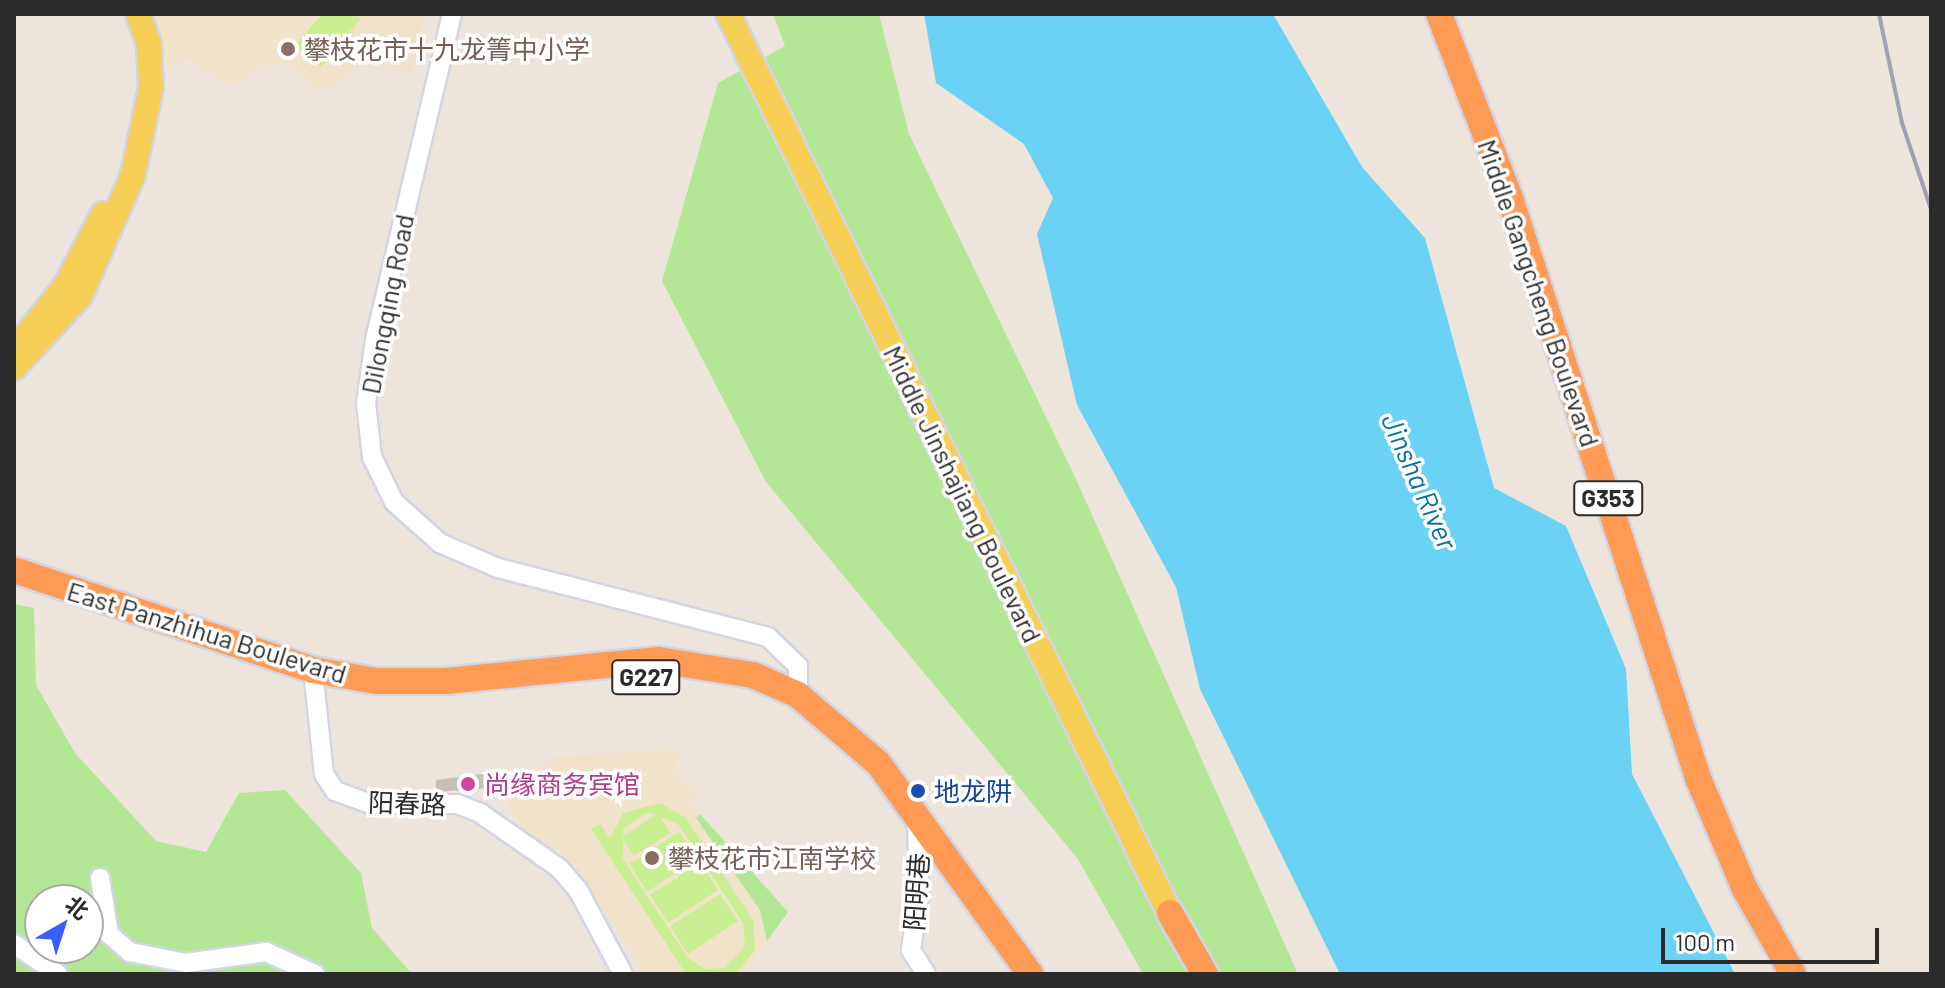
<!DOCTYPE html>
<meta charset="utf-8">
<style>
body{margin:0}
#map{position:relative;width:1945px;height:988px;overflow:hidden;background:#ede5dc;font-family:Barlow,"Noto Sans SC",sans-serif}
div>[style]{position:absolute}
.education>*{inset:0;background:#f0e3ca}
.green>*{inset:0;background:#b3e796}
.pitch>*{inset:0;background:#c9ee91}
.water>*{inset:0;background:#6ad2f4}
.building>*{inset:0;background:#c6c0b7}
.roads{filter:drop-shadow(2px 0 #d1d5e4) drop-shadow(-2px 0 #d1d5e4) drop-shadow(0 2px #d1d5e4) drop-shadow(0 -2px #d1d5e4)}
.minor>*{height:18px;margin:-9px;padding:0 9px;transform-origin:9px;border-radius:9px;background:#fff}
.major>*{height:24px;margin:-12px;padding:0 12px;transform-origin:12px;border-radius:12px;background:#f7cf57}
.highway>*{height:26px;margin:-13px;padding:0 13px;transform-origin:13px;border-radius:13px;background:#ff9b55}
.rail>*{height:4px;margin:-2px;padding:0 2px;transform-origin:2px;border-radius:2px;background:#9ea2b6}
.dots>*{width:22px;height:22px;translate:-50% -50%;box-sizing:border-box;border:4px solid #fff;border-radius:50%}
span{translate:-50% -50%;white-space:nowrap;text-align:center;line-height:1.15;-webkit-text-stroke:7px #fff;paint-order:stroke}
.shield-label span{padding:2px 6px;background:#fff;border:2px solid;border-radius:6px;-webkit-text-stroke-width:0}
.shield-label{font-size:24px;color:#2b2b2b;font-weight:700}
.education-label{font-size:26px;color:#785e54}
.left{translate:0 -50%;text-align:left}
.street-label{font-size:26px;color:#2b2b2b}
.hotel-label{font-size:26px;color:#b23c85}
.transit-label{font-size:26px;color:#164399}
.water-label{font-size:28px;color:#0770a2;font-style:italic}
.frame{position:absolute;inset:0;border:16px solid #2b2b2b;pointer-events:none}
.north{position:absolute;left:24px;top:884px;width:80px;height:80px;box-sizing:border-box;background:#fff;border:2px solid #aaa;border-radius:50%;rotate:39deg;font-size:22px;font-weight:700;line-height:32px;text-align:center;color:#2b2b2b}
.north::after{content:'';display:block;margin:auto;width:28px;height:36px;background:#3760ff;clip-path:polygon(50% 0,100% 100%,50% 72%,0 100%)}
.scale{position:absolute;left:1661px;top:928px;width:218px;height:36px;box-sizing:border-box;border:4px solid #2b2b2b;border-top:0;padding-left:10px;font-size:24px;line-height:28px;white-space:nowrap;color:#2b2b2b;-webkit-text-stroke:6px #fff;paint-order:stroke}
</style>
<div id="map">
<div class="education">
<i style="clip-path:polygon(143px 14px,423px 14px,412px 75px,380px 64px,357px 66px,332px 88px,320px 91px,286px 63px,264px 65px,231px 86px,187px 58px,168px 68px)"></i>
<i style="clip-path:polygon(680px 749px,673px 777px,697px 792px,687px 803px,788px 912px,741px 974px,646px 974px,582px 877px,526px 834px,505px 798px,532px 782px,553px 757px)"></i>
</div>
<div class="green">
<i style="clip-path:polygon(773px 14px,879px 14px,909px 134px,1075px 477px,1298px 974px,1143px 974px,1078px 859px,766px 482px,662px 281px,718px 83px,785px 46px)"></i>
<i style="clip-path:polygon(evenodd,14px 604px,34px 608px,36px 685px,75px 753px,156px 841px,206px 852px,239px 793px,285px 790px,361px 873px,372px 928px,412px 974px,14px 974px,14px 604px,40px 900px,88px 900px,88px 948px,40px 948px,40px 900px)"></i>
<i style="clip-path:polygon(700px 814px,788px 912px,767px 941px,760px 910px,696px 818px)"></i>
</div>
<div class="pitch">
<i style="clip-path:polygon(322px 14px,362px 17px,321px 67px,295px 46px)"></i>
<i style="clip-path:polygon(evenodd,660px 803px,686px 818px,753px 920px,755px 950px,735px 974px,686px 974px,591px 829px,600px 824px,610px 838px,623px 813px,660px 803px,648px 812px,678px 824px,743px 923px,745px 946px,725px 968px,705px 969px,688px 958px,623px 859px,623px 829px,648px 812px)"></i>
<i style="clip-path:polygon(658px 813px,670px 833px,634px 856px,622px 837px)"></i>
<i style="clip-path:polygon(679px 832px,697px 859px,647px 892px,629px 864px)"></i>
<i style="clip-path:polygon(700px 863px,718px 890px,668px 923px,650px 895px)"></i>
<i style="clip-path:polygon(720px 894px,738px 921px,688px 954px,670px 926px)"></i>
</div>
<div class="water">
<i style="clip-path:polygon(924px 14px,1273px 14px,1362px 167px,1425px 238px,1494px 488px,1566px 526px,1626px 669px,1632px 774px,1735px 974px,1340px 974px,1200px 689px,1176px 587px,1077px 405px,1037px 234px,1053px 198px,1024px 144px,936px 83px)"></i>
</div>
<div class="building">
<i style="clip-path:polygon(497px 772px,501px 787px,436px 792px,436px 780px)"></i>
</div>
<div class="roads">
<div class="minor">
<i style="left:452px;top:14px;width:335px;rotate:103.3deg"></i>
<i style="left:375px;top:340px;width:64px;rotate:98.1deg"></i>
<i style="left:366px;top:403px;width:54px;rotate:83.7deg"></i>
<i style="left:372px;top:457px;width:50px;rotate:63.9deg"></i>
<i style="left:394px;top:502px;width:62px;rotate:41.7deg"></i>
<i style="left:440px;top:543px;width:63px;rotate:23.3deg"></i>
<i style="left:498px;top:568px;width:279px;rotate:14.3deg"></i>
<i style="left:768px;top:637px;width:42px;rotate:44deg"></i>
<i style="left:798px;top:666px;width:29px;rotate:90deg"></i>
<i style="left:313px;top:670px;width:105px;rotate:84deg"></i>
<i style="left:324px;top:774px;width:20px;rotate:57deg"></i>
<i style="left:335px;top:791px;width:38px;rotate:20deg"></i>
<i style="left:371px;top:804px;width:86px"></i>
<i style="left:457px;top:804px;width:25px;rotate:21deg"></i>
<i style="left:480px;top:813px;width:96px;rotate:34.8deg"></i>
<i style="left:559px;top:868px;width:29px;rotate:49deg"></i>
<i style="left:578px;top:890px;width:95px;rotate:61.8deg"></i>
<i style="left:917px;top:822px;width:73px;rotate:88.4deg"></i>
<i style="left:919px;top:895px;width:56px;rotate:98.3deg"></i>
<i style="left:911px;top:950px;width:28px;rotate:58deg"></i>
<i style="left:100px;top:878px;width:57px;rotate:80.9deg"></i>
<i style="left:109px;top:934px;width:28px;rotate:41deg"></i>
<i style="left:130px;top:952px;width:57px;rotate:11.1deg"></i>
<i style="left:186px;top:963px;width:81px;rotate:-7.8deg"></i>
<i style="left:266px;top:952px;width:54px;rotate:24.2deg"></i>
<i style="left:14px;top:944px;width:53px;rotate:34.3deg"></i>
</div>
<div class="major">
<i style="left:728px;top:14px;width:1018px;rotate:63.84deg"></i>
<i style="left:25px;top:337px;width:66px;rotate:-51.7deg"></i>
<i style="left:66px;top:285px;width:80px;rotate:-62.5deg"></i>
<i style="left:14px;top:368px;width:98px;rotate:-47.5deg"></i>
<i style="left:80px;top:296px;width:132px;rotate:-66.3deg"></i>
<i style="left:133px;top:175px;width:90px;rotate:-78.4deg"></i>
<i style="left:151px;top:87px;width:43px;rotate:-92.7deg"></i>
<i style="left:149px;top:44px;width:32px;rotate:-110deg"></i>
</div>
<div class="highway">
<i style="left:1439px;top:14px;width:200px;rotate:68.9deg"></i>
<i style="left:1511px;top:201px;width:607px;rotate:72.04deg"></i>
<i style="left:1698px;top:778px;width:121px;rotate:67.1deg"></i>
<i style="left:1745px;top:889px;width:98px;rotate:60.5deg"></i>
<i style="left:14px;top:570px;width:315px;rotate:18.5deg"></i>
<i style="left:313px;top:670px;width:64px;rotate:9.9deg"></i>
<i style="left:376px;top:681px;width:70px"></i>
<i style="left:446px;top:681px;width:213px;rotate:-5.7deg"></i>
<i style="left:658px;top:660px;width:96px;rotate:9deg"></i>
<i style="left:753px;top:675px;width:49px;rotate:24deg"></i>
<i style="left:798px;top:695px;width:105px;rotate:40.4deg"></i>
<i style="left:878px;top:763px;width:260px;rotate:54.2deg"></i>
<i style="left:1170px;top:913px;width:70px;rotate:60.2deg"></i>
</div>
</div>
<div class="rail">
<i style="left:1879px;top:14px;width:111px;rotate:78.1deg"></i>
<i style="left:1902px;top:123px;width:91px;rotate:71.4deg"></i>
</div>
<div class="dots">
<i style="left:288px;top:49px;background:#8d6e63"></i>
<i style="left:468px;top:784px;background:#d1479c"></i>
<i style="left:918px;top:791px;background:#1a4fb4"></i>
<i style="left:652px;top:858px;background:#8d6e63"></i>
</div>
<div class="shield-label">
<span style="left:1608px;top:498px">G353</span>
<span style="left:646px;top:677px">G227</span>
</div>
<div class="education-label">
<span class="left" style="left:304px;top:49px">攀枝花市十九龙箐中小学</span>
<span class="left" style="left:668px;top:858px">攀枝花市江南学校</span>
</div>
<div class="street-label">
<span style="left:1539px;top:293px;rotate:71deg">Middle Gangcheng Boulevard</span>
<span style="left:387px;top:304px;rotate:-79deg">Dilongqing Road</span>
<span style="left:963px;top:494px;rotate:64deg">Middle Jinshajiang Boulevard</span>
<span style="left:207px;top:632px;rotate:17deg">East Panzhihua Boulevard</span>
<span style="left:407px;top:803px;rotate:2deg">阳春路</span>
<span style="left:916px;top:892px;rotate:-86deg">阳明巷</span>
</div>
<div class="hotel-label">
<span class="left" style="left:484px;top:784px">尚缘商务宾馆</span>
</div>
<div class="transit-label">
<span class="left" style="left:934px;top:791px">地龙阱</span>
</div>
<div class="water-label">
<span style="left:1420px;top:481px;rotate:66deg">Jinsha River</span>
</div>
<div class="frame"></div>
<div class="north">北</div>
<div class="scale">100 m</div>
</div>
